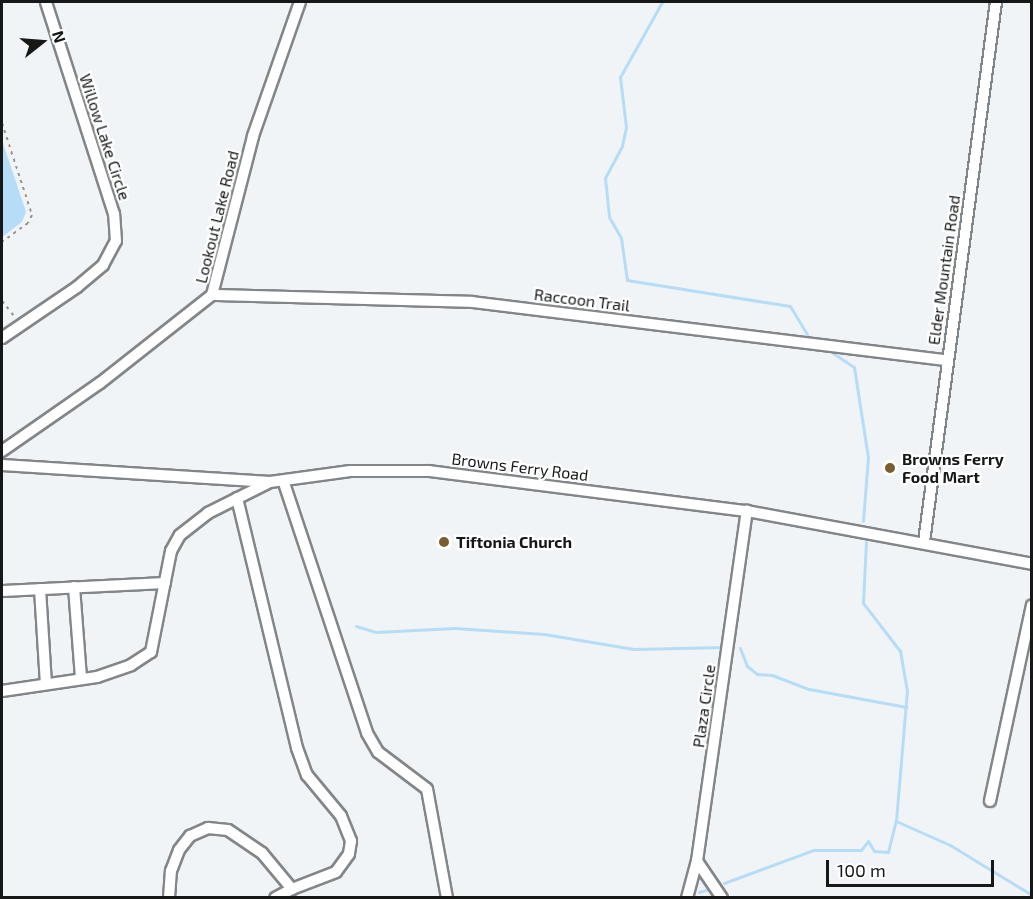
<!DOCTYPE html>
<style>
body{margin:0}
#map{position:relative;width:1033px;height:899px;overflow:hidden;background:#f1f4f6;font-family:"Exo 2",sans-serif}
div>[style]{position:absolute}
.water>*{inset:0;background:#b5ddf7}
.stream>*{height:3px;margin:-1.5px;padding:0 1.5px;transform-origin:1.5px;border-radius:1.5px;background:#b5ddf7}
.path>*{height:2px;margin-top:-1px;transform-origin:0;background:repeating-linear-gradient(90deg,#929596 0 3px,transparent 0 7.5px)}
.roads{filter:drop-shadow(2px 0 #838688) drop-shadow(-2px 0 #838688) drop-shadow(0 2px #838688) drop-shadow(0 -2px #838688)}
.minor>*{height:10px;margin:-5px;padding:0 5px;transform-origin:5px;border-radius:5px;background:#fff}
.dots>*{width:16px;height:16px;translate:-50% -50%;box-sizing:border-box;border:3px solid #fff;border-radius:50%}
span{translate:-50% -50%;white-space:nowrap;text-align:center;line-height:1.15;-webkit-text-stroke:4.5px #fff;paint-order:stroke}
.street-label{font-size:16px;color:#161818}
.poi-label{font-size:16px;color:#161818;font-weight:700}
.left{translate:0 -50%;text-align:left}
.frame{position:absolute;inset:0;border:3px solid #161818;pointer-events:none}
.north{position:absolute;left:12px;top:12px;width:60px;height:60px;-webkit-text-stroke:4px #fff;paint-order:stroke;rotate:73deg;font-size:16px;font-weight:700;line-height:24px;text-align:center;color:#161818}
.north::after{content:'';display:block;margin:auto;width:21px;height:27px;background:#161818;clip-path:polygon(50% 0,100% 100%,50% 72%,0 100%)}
.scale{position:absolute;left:826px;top:860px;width:168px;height:27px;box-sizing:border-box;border:3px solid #161818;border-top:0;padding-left:8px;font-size:18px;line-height:21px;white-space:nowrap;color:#161818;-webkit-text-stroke:4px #fff;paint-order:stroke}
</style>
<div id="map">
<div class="water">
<i style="clip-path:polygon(2px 140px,26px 212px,22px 222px,2px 237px)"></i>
</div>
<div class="stream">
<i style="left:662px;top:2px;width:86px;rotate:119.2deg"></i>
<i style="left:620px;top:77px;width:50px;rotate:83.2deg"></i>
<i style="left:626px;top:127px;width:19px;rotate:102deg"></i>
<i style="left:622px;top:146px;width:36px;rotate:118deg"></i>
<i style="left:605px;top:178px;width:39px;rotate:84deg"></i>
<i style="left:609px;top:217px;width:24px;rotate:60deg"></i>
<i style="left:621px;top:238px;width:42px;rotate:81.9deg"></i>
<i style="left:627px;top:280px;width:165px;rotate:9.1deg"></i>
<i style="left:790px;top:306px;width:33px;rotate:59deg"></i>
<i style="left:833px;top:353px;width:25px;rotate:34deg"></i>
<i style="left:854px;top:367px;width:91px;rotate:81.2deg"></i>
<i style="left:868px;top:457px;width:64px;rotate:94.5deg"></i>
<i style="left:356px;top:626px;width:21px;rotate:17deg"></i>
<i style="left:376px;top:632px;width:79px;rotate:-2.9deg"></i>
<i style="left:455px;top:628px;width:89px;rotate:3.9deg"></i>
<i style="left:544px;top:634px;width:91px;rotate:9.5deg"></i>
<i style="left:634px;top:649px;width:90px;rotate:-1.3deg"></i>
<i style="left:740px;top:648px;width:19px;rotate:69deg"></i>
<i style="left:747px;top:666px;width:13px;rotate:39deg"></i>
<i style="left:757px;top:674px;width:15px;rotate:4deg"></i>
<i style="left:772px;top:675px;width:40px;rotate:21deg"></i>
<i style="left:809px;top:689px;width:99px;rotate:10.5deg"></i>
<i style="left:896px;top:821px;width:59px;rotate:24deg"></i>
<i style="left:950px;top:845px;width:96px;rotate:31.4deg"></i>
<i style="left:724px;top:883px;width:95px;rotate:-20.3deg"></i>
<i style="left:813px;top:850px;width:48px"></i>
<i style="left:861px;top:850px;width:11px;rotate:-52deg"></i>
<i style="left:868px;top:841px;width:12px;rotate:59deg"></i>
<i style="left:874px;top:851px;width:14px;rotate:4deg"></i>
<i style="left:888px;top:852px;width:32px;rotate:-76deg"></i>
<i style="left:896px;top:821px;width:130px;rotate:-85.2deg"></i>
<i style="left:907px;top:691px;width:41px;rotate:-99.9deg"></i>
<i style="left:900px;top:651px;width:61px;rotate:-127.6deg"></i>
<i style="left:863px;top:603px;width:61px;rotate:-87.2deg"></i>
<i style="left:699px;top:892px;width:7px;rotate:-16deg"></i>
</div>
<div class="path">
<i style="left:2px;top:123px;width:97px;rotate:71.9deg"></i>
<i style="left:32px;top:215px;width:9px;rotate:117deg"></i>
<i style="left:28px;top:223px;width:32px;rotate:144deg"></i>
<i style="left:2px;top:301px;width:21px;rotate:51deg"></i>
</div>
<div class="roads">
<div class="minor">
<i style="left:212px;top:295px;width:260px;rotate:1.5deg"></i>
<i style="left:472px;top:302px;width:478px;rotate:7deg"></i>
<i style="left:2px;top:338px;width:91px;rotate:-34.2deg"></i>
<i style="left:77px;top:287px;width:34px;rotate:-40deg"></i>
<i style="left:103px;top:265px;width:27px;rotate:-62deg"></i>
<i style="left:116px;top:241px;width:27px;rotate:-94deg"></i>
<i style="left:114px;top:214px;width:223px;rotate:-107.8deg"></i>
<i style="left:2px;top:451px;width:119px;rotate:-34.8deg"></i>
<i style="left:100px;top:383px;width:142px;rotate:-38.2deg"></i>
<i style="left:212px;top:295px;width:164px;rotate:-75.5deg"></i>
<i style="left:253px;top:136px;width:142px;rotate:-70.7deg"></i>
<i style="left:2px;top:465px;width:269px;rotate:3.6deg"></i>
<i style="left:270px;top:482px;width:81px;rotate:-7.8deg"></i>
<i style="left:350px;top:471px;width:79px"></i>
<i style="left:429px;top:471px;width:321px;rotate:7.2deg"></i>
<i style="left:747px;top:511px;width:290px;rotate:10.5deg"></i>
<i style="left:284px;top:483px;width:263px;rotate:71.6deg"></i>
<i style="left:367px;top:733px;width:22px;rotate:60deg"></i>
<i style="left:378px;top:752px;width:61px;rotate:37.1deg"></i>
<i style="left:427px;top:789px;width:111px;rotate:79.6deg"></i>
<i style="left:237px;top:498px;width:257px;rotate:76.5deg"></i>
<i style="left:297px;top:748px;width:29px;rotate:70deg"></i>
<i style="left:307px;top:775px;width:53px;rotate:50.3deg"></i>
<i style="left:341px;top:816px;width:27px;rotate:68deg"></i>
<i style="left:351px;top:841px;width:13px;rotate:99deg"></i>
<i style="left:349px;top:854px;width:22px;rotate:126deg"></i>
<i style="left:336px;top:872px;width:47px;rotate:158.9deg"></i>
<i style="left:924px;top:542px;width:545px;rotate:-82.41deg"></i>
<i style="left:74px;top:587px;width:92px;rotate:85.6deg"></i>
<i style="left:40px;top:589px;width:95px;rotate:86.4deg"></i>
<i style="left:2px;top:591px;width:163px;rotate:-2.8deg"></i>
<i style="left:2px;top:691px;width:96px;rotate:-8.4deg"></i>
<i style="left:97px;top:677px;width:36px;rotate:-19deg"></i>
<i style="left:131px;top:665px;width:24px;rotate:-33deg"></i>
<i style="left:151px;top:652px;width:103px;rotate:-78.8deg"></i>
<i style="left:171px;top:551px;width:18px;rotate:-61deg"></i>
<i style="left:180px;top:535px;width:36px;rotate:-38deg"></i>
<i style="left:208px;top:513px;width:67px;rotate:-26.6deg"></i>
<i style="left:990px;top:801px;width:200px;rotate:-77.9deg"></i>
<i style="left:169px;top:898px;width:27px;rotate:-86deg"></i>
<i style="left:171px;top:871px;width:22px;rotate:-69deg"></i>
<i style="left:179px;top:850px;width:18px;rotate:-52deg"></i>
<i style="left:190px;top:836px;width:20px;rotate:-24deg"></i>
<i style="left:208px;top:828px;width:20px;rotate:6deg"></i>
<i style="left:228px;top:830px;width:41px;rotate:34.1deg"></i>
<i style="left:262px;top:853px;width:47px;rotate:50.2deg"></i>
<i style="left:292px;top:889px;width:19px;rotate:152deg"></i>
<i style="left:687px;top:898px;width:38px;rotate:-75deg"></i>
<i style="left:722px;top:898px;width:45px;rotate:-124deg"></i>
<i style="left:697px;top:861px;width:354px;rotate:-81.9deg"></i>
</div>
</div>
<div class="dots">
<i style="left:890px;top:468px;background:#7a5e31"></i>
<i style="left:444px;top:542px;background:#7a5e31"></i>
</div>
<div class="street-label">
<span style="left:105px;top:137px;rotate:72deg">Willow Lake Circle</span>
<span style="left:217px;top:217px;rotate:-76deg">Lookout Lake Road</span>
<span style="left:944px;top:270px;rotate:-82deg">Elder Mountain Road</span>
<span style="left:582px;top:300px;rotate:7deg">Raccoon Trail</span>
<span style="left:520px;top:467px;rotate:7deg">Browns Ferry Road</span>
<span style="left:704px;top:706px;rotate:-82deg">Plaza Circle</span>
</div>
<div class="poi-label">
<span class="left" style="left:902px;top:468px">Browns Ferry<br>Food Mart</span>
<span class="left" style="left:456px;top:542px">Tiftonia Church</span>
</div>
<div class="frame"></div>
<div class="north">N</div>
<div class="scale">100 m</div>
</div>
